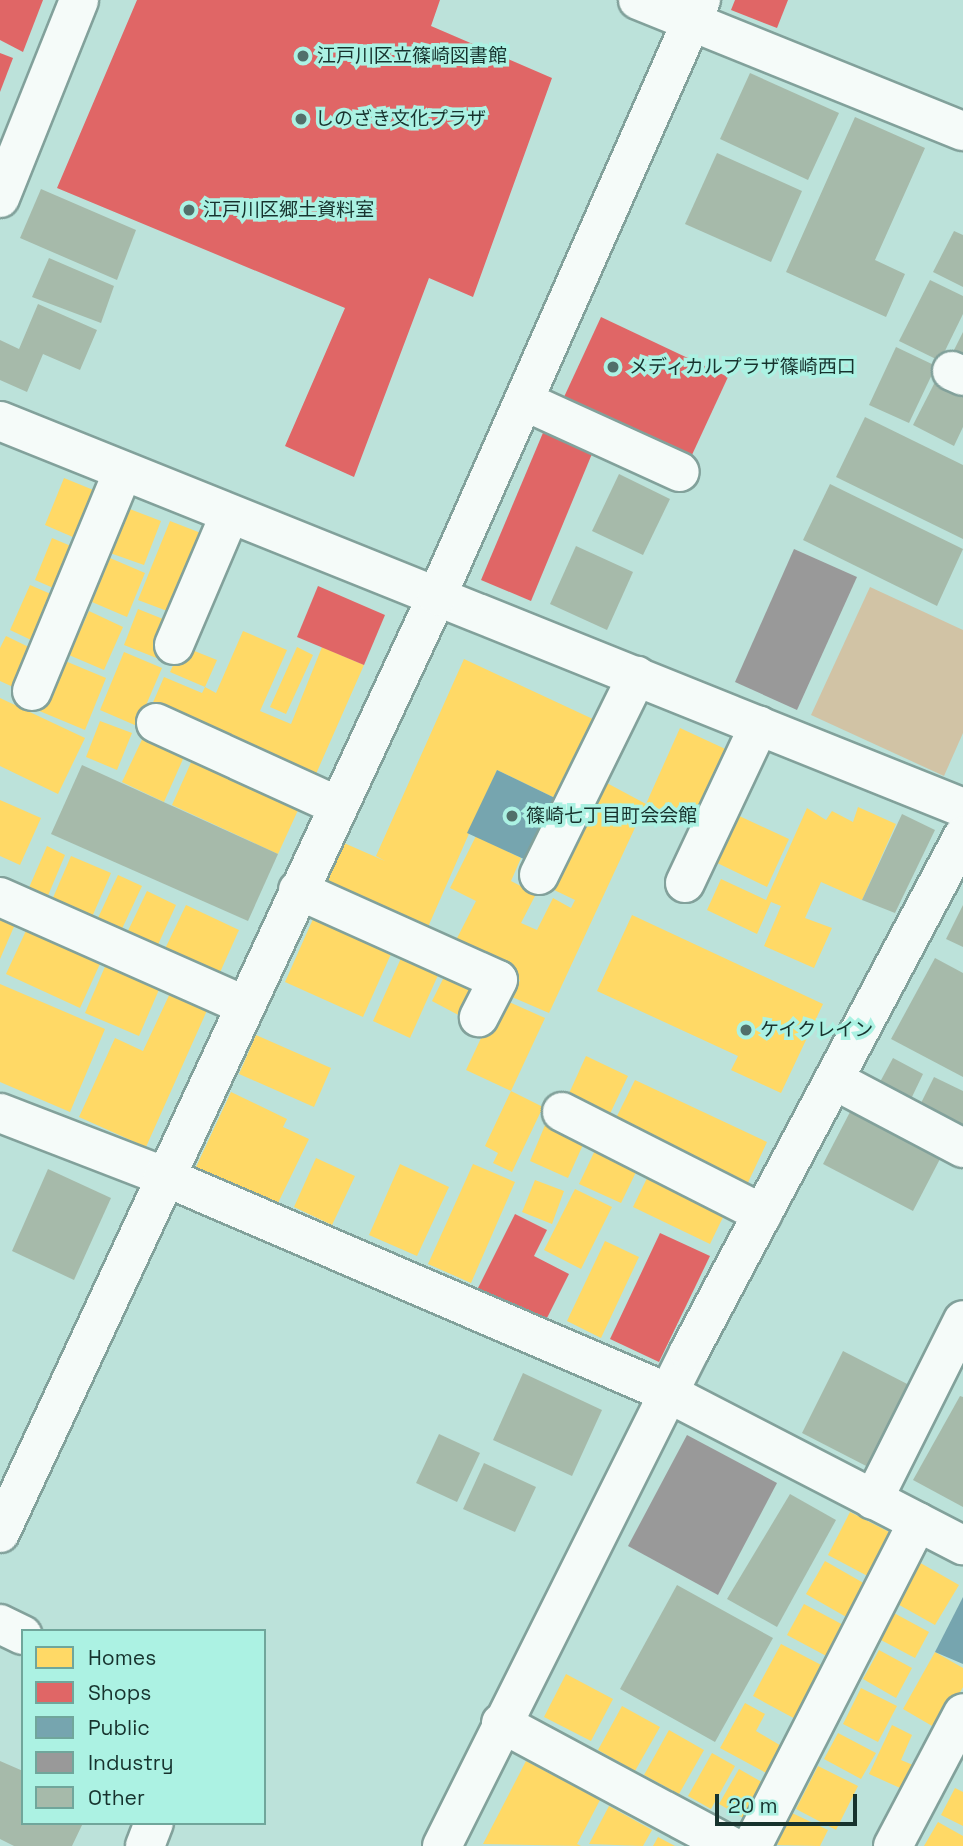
<!DOCTYPE html>
<meta charset="utf-8">
<style>
body{margin:0}
#map{position:relative;width:963px;height:1846px;overflow:hidden;background:#bce2da;font-family:"Space Grotesk","Noto Sans JP",sans-serif}
div>[style]{position:absolute}
.green>*{inset:0;background:#d1c3a5}
.homes>*{inset:0;background:#ffd966}
.shops>*{inset:0;background:#e06666}
.public>*{inset:0;background:#76a5af}
.industry>*{inset:0;background:#999}
.building>*{inset:0;background:#a6baaa}
.roads{filter:drop-shadow(2px 0 #82a19b) drop-shadow(-2px 0 #82a19b) drop-shadow(0 2px #82a19b) drop-shadow(0 -2px #82a19b)}
.minor>*{height:38px;margin:-19px;padding:0 19px;transform-origin:19px;border-radius:19px;background:#f5fbf9}
.dots>*{width:19px;height:19px;translate:-50% -50%;box-sizing:border-box;border:4px solid #acf2e3;border-radius:50%}
span{translate:-50% -50%;white-space:nowrap;text-align:center;line-height:1.15;-webkit-text-stroke:7px #acf2e3;paint-order:stroke}
.poi-label{font-size:19px;color:#17332e}
.left{translate:0 -50%;text-align:left}
.legend{position:absolute;left:21px;top:1629px;width:245px;height:196px;box-sizing:border-box;background:#acf2e3;border:2px solid #70a69b;margin:0;padding:9px 12px;list-style:none;font-size:21px;color:#17332e}
.legend li{display:flex;align-items:center;gap:14px;height:35px}
.legend b{width:35px;border:2px solid #70a69b}
.scale{position:absolute;left:715px;top:1794px;width:142px;height:32px;box-sizing:border-box;border:4px solid #17332e;border-top:0;padding-left:9px;font-size:21px;line-height:24px;white-space:nowrap;color:#17332e;-webkit-text-stroke:5px #acf2e3;paint-order:stroke}
</style>
<div id="map">
<div class="green">
<i style="clip-path:polygon(870px 587px,963px 630px,963px 733px,944px 776px,811px 715px)"></i>
</div>
<div class="homes">
<i style="clip-path:polygon(64px 478px,108px 496px,89px 544px,45px 525px)"></i>
<i style="clip-path:polygon(127px 508px,161px 521px,144px 565px,110px 553px)"></i>
<i style="clip-path:polygon(170px 521px,206px 535px,175px 614px,138px 600px)"></i>
<i style="clip-path:polygon(52px 538px,85px 552px,67px 594px,35px 580px)"></i>
<i style="clip-path:polygon(110px 558px,145px 573px,127px 617px,92px 602px)"></i>
<i style="clip-path:polygon(30px 585px,67px 601px,46px 647px,10px 630px)"></i>
<i style="clip-path:polygon(138px 609px,173px 623px,159px 659px,124px 645px)"></i>
<i style="clip-path:polygon(89px 611px,123px 627px,104px 670px,69px 655px)"></i>
<i style="clip-path:polygon(243px 631px,287px 650px,260px 711px,291px 724px,322px 647px,364px 665px,312px 783px,151px 707px,164px 677px,202px 693px,205px 687px,170px 672px,182px 646px,217px 660px,205px 687px,216px 693px)"></i>
<i style="clip-path:polygon(6px 636px,41px 653px,24px 692px,0 681px,0 648px)"></i>
<i style="clip-path:polygon(297px 647px,313px 655px,286px 714px,270px 707px)"></i>
<i style="clip-path:polygon(124px 652px,162px 668px,137px 726px,100px 710px)"></i>
<i style="clip-path:polygon(58px 658px,106px 678px,85px 730px,37px 710px)"></i>
<i style="clip-path:polygon(464px 659px,595px 720px,557px 799px,497px 770px,424px 936px,323px 891px,344px 843px,385px 861px,376px 856px)"></i>
<i style="clip-path:polygon(0 698px,85px 738px,58px 794px,0 766px)"></i>
<i style="clip-path:polygon(100px 721px,132px 733px,117px 770px,86px 757px)"></i>
<i style="clip-path:polygon(680px 728px,734px 753px,700px 828px,646px 804px)"></i>
<i style="clip-path:polygon(146px 731px,187px 750px,164px 802px,122px 782px)"></i>
<i style="clip-path:polygon(197px 749px,304px 797px,278px 854px,172px 805px)"></i>
<i style="clip-path:polygon(605px 782px,646px 804px,549px 1013px,512px 997px,520px 980px,453px 946px,476px 901px,450px 888px,476px 836px,521px 858px,511px 881px,536px 894px,521px 923px,537px 930px,553px 898px,571px 908px,575px 900px,550px 888px)"></i>
<i style="clip-path:polygon(0 800px,41px 818px,20px 865px,0 856px)"></i>
<i style="clip-path:polygon(858px 807px,896px 824px,862px 900px,821px 882px,805px 918px,832px 928px,814px 968px,764px 946px,781px 906px,771px 902px,757px 934px,707px 910px,721px 879px,766px 900px,807px 808px,826px 820px,832px 811px,853px 822px)"></i>
<i style="clip-path:polygon(735px 814px,789px 839px,767px 887px,713px 861px)"></i>
<i style="clip-path:polygon(47px 846px,65px 855px,47px 898px,28px 890px)"></i>
<i style="clip-path:polygon(71px 856px,111px 873px,92px 917px,52px 900px)"></i>
<i style="clip-path:polygon(118px 875px,142px 886px,121px 931px,97px 920px)"></i>
<i style="clip-path:polygon(147px 891px,176px 905px,156px 949px,126px 935px)"></i>
<i style="clip-path:polygon(186px 905px,239px 930px,217px 979px,163px 953px)"></i>
<i style="clip-path:polygon(0 907px,19px 915px,0 959px)"></i>
<i style="clip-path:polygon(317px 910px,395px 945px,363px 1017px,285px 982px)"></i>
<i style="clip-path:polygon(632px 915px,823px 1004px,781px 1093px,731px 1070px,738px 1056px,597px 991px)"></i>
<i style="clip-path:polygon(30px 922px,104px 955px,80px 1008px,6px 974px)"></i>
<i style="clip-path:polygon(406px 947px,443px 964px,410px 1038px,373px 1021px)"></i>
<i style="clip-path:polygon(110px 955px,164px 978px,139px 1036px,85px 1013px)"></i>
<i style="clip-path:polygon(449px 967px,482px 983px,464px 1018px,432px 1001px)"></i>
<i style="clip-path:polygon(0 984px,105px 1029px,70px 1112px,0 1082px)"></i>
<i style="clip-path:polygon(172px 989px,209px 1006px,146px 1147px,79px 1117px,115px 1038px,143px 1051px)"></i>
<i style="clip-path:polygon(500px 998px,545px 1018px,511px 1091px,466px 1070px)"></i>
<i style="clip-path:polygon(256px 1035px,331px 1068px,314px 1107px,239px 1074px)"></i>
<i style="clip-path:polygon(586px 1056px,628px 1076px,607px 1120px,566px 1100px)"></i>
<i style="clip-path:polygon(635px 1080px,767px 1142px,744px 1191px,612px 1126px)"></i>
<i style="clip-path:polygon(511px 1091px,543px 1107px,512px 1172px,493px 1163px,498px 1153px,485px 1146px)"></i>
<i style="clip-path:polygon(231px 1092px,287px 1119px,283px 1127px,309px 1139px,277px 1205px,196px 1167px)"></i>
<i style="clip-path:polygon(548px 1118px,586px 1138px,568px 1178px,530px 1161px)"></i>
<i style="clip-path:polygon(598px 1144px,640px 1164px,621px 1203px,579px 1184px)"></i>
<i style="clip-path:polygon(316px 1158px,355px 1176px,332px 1225px,294px 1207px)"></i>
<i style="clip-path:polygon(400px 1164px,449px 1187px,417px 1256px,369px 1235px)"></i>
<i style="clip-path:polygon(473px 1164px,515px 1182px,471px 1283px,428px 1264px)"></i>
<i style="clip-path:polygon(650px 1172px,727px 1209px,710px 1244px,633px 1207px)"></i>
<i style="clip-path:polygon(535px 1180px,564px 1191px,552px 1224px,522px 1212px)"></i>
<i style="clip-path:polygon(575px 1189px,612px 1207px,581px 1269px,544px 1250px)"></i>
<i style="clip-path:polygon(605px 1241px,639px 1257px,601px 1338px,567px 1321px)"></i>
<i style="clip-path:polygon(850px 1512px,897px 1536px,875px 1580px,828px 1555px)"></i>
<i style="clip-path:polygon(825px 1561px,867px 1585px,848px 1618px,806px 1594px)"></i>
<i style="clip-path:polygon(917px 1561px,959px 1585px,935px 1625px,894px 1602px)"></i>
<i style="clip-path:polygon(804px 1604px,847px 1627px,830px 1658px,787px 1635px)"></i>
<i style="clip-path:polygon(894px 1613px,929px 1632px,915px 1658px,881px 1640px)"></i>
<i style="clip-path:polygon(781px 1644px,827px 1668px,799px 1721px,753px 1696px)"></i>
<i style="clip-path:polygon(879px 1650px,912px 1668px,896px 1698px,863px 1679px)"></i>
<i style="clip-path:polygon(935px 1652px,963px 1668px,963px 1687px,939px 1730px,903px 1709px)"></i>
<i style="clip-path:polygon(566px 1674px,613px 1699px,591px 1741px,544px 1717px)"></i>
<i style="clip-path:polygon(861px 1688px,897px 1706px,878px 1742px,843px 1724px)"></i>
<i style="clip-path:polygon(745px 1703px,765px 1714px,756px 1731px,783px 1747px,768px 1774px,720px 1748px)"></i>
<i style="clip-path:polygon(622px 1706px,660px 1727px,635px 1771px,598px 1750px)"></i>
<i style="clip-path:polygon(892px 1725px,912px 1735px,901px 1760px,920px 1768px,909px 1792px,869px 1774px)"></i>
<i style="clip-path:polygon(669px 1730px,704px 1750px,679px 1794px,644px 1775px)"></i>
<i style="clip-path:polygon(838px 1733px,876px 1753px,861px 1779px,824px 1759px)"></i>
<i style="clip-path:polygon(712px 1753px,735px 1766px,711px 1809px,688px 1796px)"></i>
<i style="clip-path:polygon(526px 1761px,600px 1800px,577px 1844px,581px 1846px,483px 1844px)"></i>
<i style="clip-path:polygon(818px 1766px,858px 1786px,836px 1830px,796px 1809px)"></i>
<i style="clip-path:polygon(739px 1769px,767px 1785px,747px 1820px,719px 1804px)"></i>
<i style="clip-path:polygon(955px 1788px,963px 1792px,963px 1826px,941px 1815px)"></i>
<i style="clip-path:polygon(609px 1806px,652px 1830px,643px 1846px,589px 1844px)"></i>
<i style="clip-path:polygon(792px 1813px,828px 1830px,820px 1846px,777px 1845px)"></i>
<i style="clip-path:polygon(938px 1822px,963px 1836px,963px 1846px,924px 1846px)"></i>
<i style="clip-path:polygon(658px 1837px,675px 1846px,653px 1846px)"></i>
</div>
<div class="shops">
<i style="clip-path:polygon(0 0,43px 0,23px 52px,0 40px)"></i>
<i style="clip-path:polygon(137px 0,440px 0,431px 26px,552px 78px,473px 297px,429px 278px,354px 477px,285px 446px,345px 308px,57px 188px)"></i>
<i style="clip-path:polygon(735px 0,788px 0,777px 28px,731px 10px)"></i>
<i style="clip-path:polygon(0 53px,13px 58px,0 92px)"></i>
<i style="clip-path:polygon(601px 317px,728px 377px,691px 457px,564px 397px)"></i>
<i style="clip-path:polygon(545px 428px,594px 449px,531px 601px,481px 580px)"></i>
<i style="clip-path:polygon(318px 586px,385px 615px,364px 665px,297px 637px)"></i>
<i style="clip-path:polygon(515px 1214px,547px 1230px,534px 1256px,569px 1274px,545px 1322px,478px 1288px)"></i>
<i style="clip-path:polygon(660px 1233px,710px 1256px,659px 1362px,610px 1339px)"></i>
</div>
<div class="public">
<i style="clip-path:polygon(497px 770px,557px 799px,528px 861px,467px 833px)"></i>
<i style="clip-path:polygon(963px 1597px,963px 1664px,935px 1652px)"></i>
</div>
<div class="industry">
<i style="clip-path:polygon(794px 549px,857px 577px,797px 710px,735px 682px)"></i>
<i style="clip-path:polygon(687px 1435px,777px 1483px,718px 1595px,628px 1546px)"></i>
</div>
<div class="building">
<i style="clip-path:polygon(750px 73px,839px 113px,808px 180px,720px 139px)"></i>
<i style="clip-path:polygon(855px 117px,925px 148px,875px 260px,905px 274px,886px 317px,786px 272px)"></i>
<i style="clip-path:polygon(717px 153px,802px 191px,771px 262px,685px 224px)"></i>
<i style="clip-path:polygon(41px 189px,136px 230px,117px 280px,20px 238px)"></i>
<i style="clip-path:polygon(954px 231px,963px 235px,963px 287px,933px 272px)"></i>
<i style="clip-path:polygon(49px 258px,114px 286px,101px 323px,32px 297px)"></i>
<i style="clip-path:polygon(930px 280px,963px 296px,963px 314px,940px 361px,899px 341px)"></i>
<i style="clip-path:polygon(38px 304px,97px 330px,80px 370px,43px 354px,27px 392px,0 380px,0 340px,19px 349px)"></i>
<i style="clip-path:polygon(963px 332px,963px 359px,952px 354px)"></i>
<i style="clip-path:polygon(896px 347px,936px 366px,909px 423px,869px 405px)"></i>
<i style="clip-path:polygon(935px 382px,963px 397px,963px 427px,954px 446px,913px 425px)"></i>
<i style="clip-path:polygon(865px 417px,963px 465px,963px 539px,836px 477px)"></i>
<i style="clip-path:polygon(619px 474px,670px 499px,643px 555px,592px 531px)"></i>
<i style="clip-path:polygon(830px 484px,963px 549px,937px 606px,803px 540px)"></i>
<i style="clip-path:polygon(576px 546px,633px 572px,607px 630px,550px 604px)"></i>
<i style="clip-path:polygon(82px 765px,278px 854px,248px 921px,51px 834px)"></i>
<i style="clip-path:polygon(902px 814px,935px 830px,895px 913px,862px 900px)"></i>
<i style="clip-path:polygon(963px 905px,963px 947px,946px 939px)"></i>
<i style="clip-path:polygon(935px 958px,963px 973px,963px 1077px,891px 1039px)"></i>
<i style="clip-path:polygon(893px 1058px,923px 1074px,911px 1099px,880px 1082px)"></i>
<i style="clip-path:polygon(934px 1077px,963px 1091px,963px 1128px,919px 1107px)"></i>
<i style="clip-path:polygon(850px 1112px,940px 1159px,913px 1211px,823px 1164px)"></i>
<i style="clip-path:polygon(48px 1169px,111px 1198px,74px 1280px,12px 1251px)"></i>
<i style="clip-path:polygon(843px 1351px,915px 1388px,874px 1470px,802px 1433px)"></i>
<i style="clip-path:polygon(523px 1373px,602px 1410px,572px 1476px,493px 1440px)"></i>
<i style="clip-path:polygon(960px 1396px,963px 1397px,963px 1507px,913px 1480px)"></i>
<i style="clip-path:polygon(439px 1434px,480px 1453px,457px 1502px,416px 1483px)"></i>
<i style="clip-path:polygon(484px 1463px,536px 1487px,515px 1532px,463px 1509px)"></i>
<i style="clip-path:polygon(790px 1494px,836px 1520px,777px 1627px,727px 1599px)"></i>
<i style="clip-path:polygon(677px 1585px,773px 1638px,715px 1742px,620px 1689px)"></i>
<i style="clip-path:polygon(0 1761px,23px 1771px,23px 1823px,83px 1823px,72px 1846px,14px 1846px,0 1839px)"></i>
</div>
<div class="roads">
<div class="minor">
<i style="left:638px;top:0;width:350px;rotate:22deg"></i>
<i style="left:0;top:198px;width:213px;rotate:-68.2deg"></i>
<i style="left:952px;top:371px;width:12px;rotate:24deg"></i>
<i style="left:524px;top:401px;width:171px;rotate:24.5deg"></i>
<i style="left:0;top:421px;width:1038px;rotate:21.89deg"></i>
<i style="left:174px;top:645px;width:142px;rotate:-66.9deg"></i>
<i style="left:32px;top:691px;width:238px;rotate:-67.5deg"></i>
<i style="left:156px;top:723px;width:200px;rotate:24.5deg"></i>
<i style="left:539px;top:875px;width:222px;rotate:-63.8deg"></i>
<i style="left:685px;top:883px;width:174px;rotate:-64.8deg"></i>
<i style="left:298px;top:890px;width:219px;rotate:24.2deg"></i>
<i style="left:498px;top:980px;width:42px;rotate:117.2deg"></i>
<i style="left:0;top:897px;width:267px;rotate:23.9deg"></i>
<i style="left:834px;top:1080px;width:146px;rotate:27.8deg"></i>
<i style="left:562px;top:1112px;width:225px;rotate:26.9deg"></i>
<i style="left:0;top:1113px;width:175px;rotate:21.1deg"></i>
<i style="left:163px;top:1176px;width:550px;rotate:23.25deg"></i>
<i style="left:668px;top:1393px;width:332px;rotate:27.3deg"></i>
<i style="left:873px;top:1500px;width:201px;rotate:-63.4deg"></i>
<i style="left:0;top:1533px;width:1034px;rotate:-65deg"></i>
<i style="left:437px;top:596px;width:652px;rotate:-66.11deg"></i>
<i style="left:0;top:1624px;width:25px;rotate:26deg"></i>
<i style="left:501px;top:1723px;width:260px;rotate:28.2deg"></i>
<i style="left:145px;top:1846px;width:25px;rotate:-69deg"></i>
<i style="left:442px;top:1846px;width:552px;rotate:-63.43deg"></i>
<i style="left:689px;top:1352px;width:584px;rotate:-62.03deg"></i>
<i style="left:752px;top:1846px;width:364px;rotate:-62.9deg"></i>
<i style="left:893px;top:1846px;width:150px;rotate:-62.2deg"></i>
</div>
</div>
<div class="dots">
<i style="left:303px;top:56px;background:#51706a"></i>
<i style="left:301px;top:119px;background:#51706a"></i>
<i style="left:189px;top:210px;background:#51706a"></i>
<i style="left:613px;top:367px;background:#51706a"></i>
<i style="left:512px;top:816px;background:#51706a"></i>
<i style="left:746px;top:1030px;background:#51706a"></i>
</div>
<div class="poi-label">
<span class="left" style="left:317px;top:56px">江戸川区立篠崎図書館</span>
<span class="left" style="left:315px;top:119px">しのざき文化プラザ</span>
<span class="left" style="left:203px;top:210px">江戸川区郷土資料室</span>
<span class="left" style="left:629px;top:367px">メディカルプラザ篠崎西口</span>
<span class="left" style="left:526px;top:816px">篠崎七丁目町会会館</span>
<span class="left" style="left:760px;top:1030px">ケイクレイン</span>
</div>
<ul class="legend">
<li><b style="height:19px;background:#ffd966"></b>Homes</li>
<li><b style="height:19px;background:#e06666"></b>Shops</li>
<li><b style="height:19px;background:#76a5af"></b>Public</li>
<li><b style="height:19px;background:#999"></b>Industry</li>
<li><b style="height:19px;background:#a6baaa"></b>Other</li>
</ul>
<div class="scale">20 m</div>
</div>
